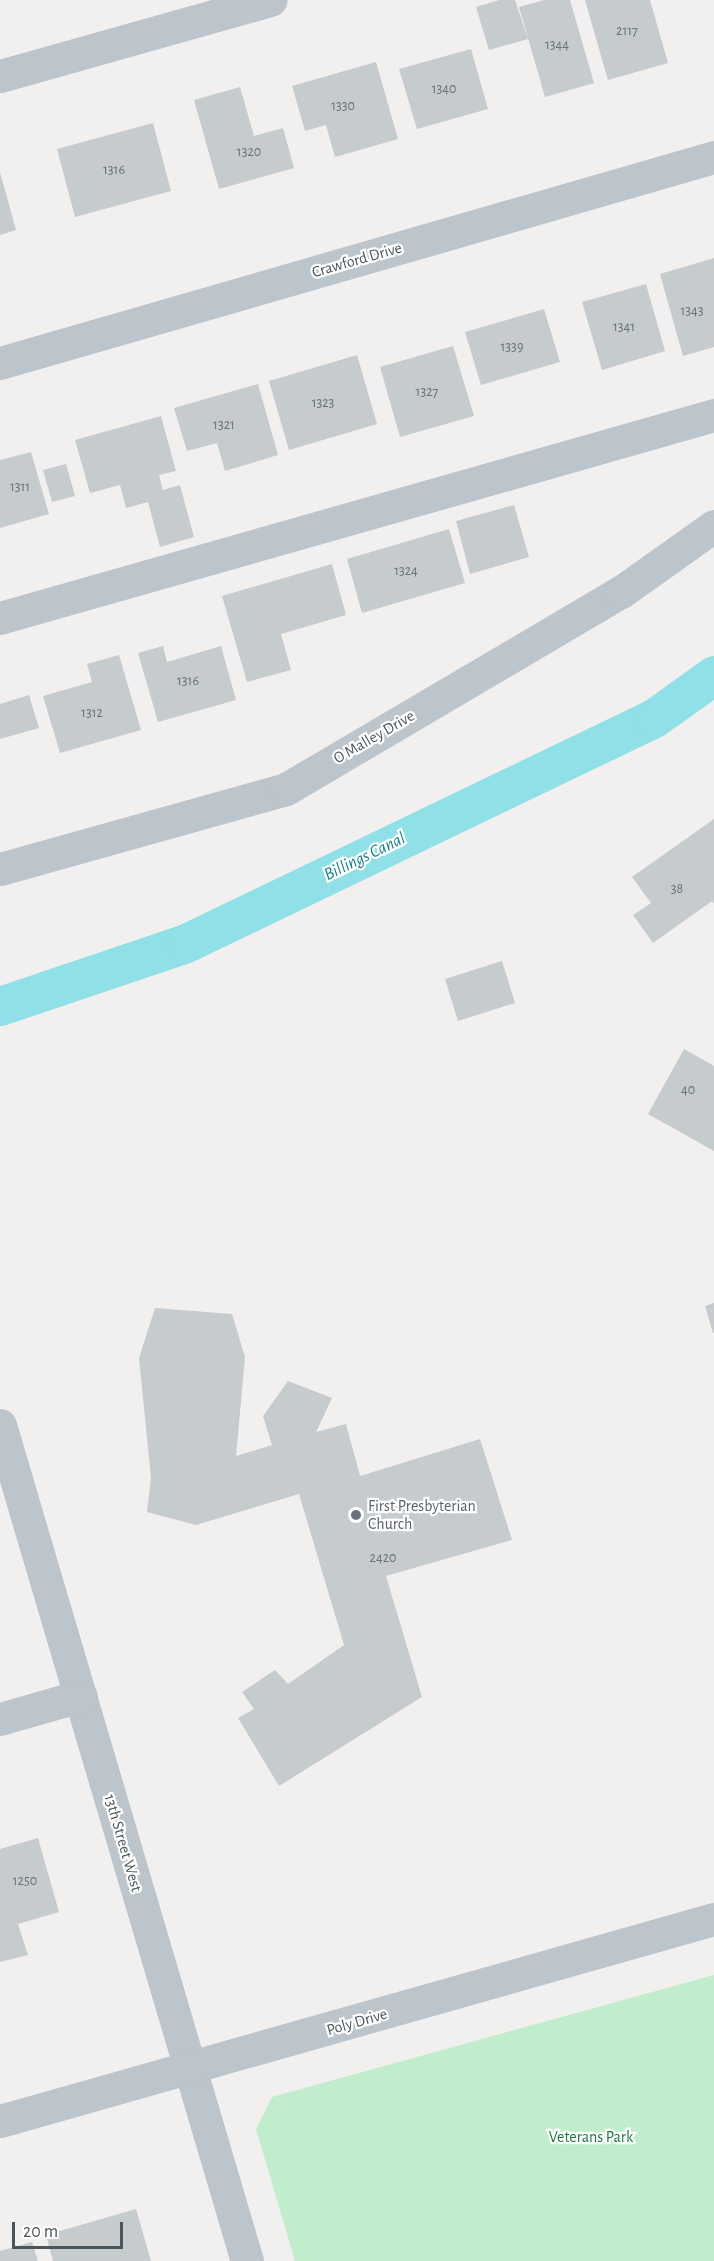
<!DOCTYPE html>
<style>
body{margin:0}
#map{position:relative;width:714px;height:2261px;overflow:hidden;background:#f2efef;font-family:"Alegreya Sans",sans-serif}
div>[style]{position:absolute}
.green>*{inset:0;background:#c0edcc}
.canal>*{height:39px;margin:-19.5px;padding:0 19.5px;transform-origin:19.5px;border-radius:19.5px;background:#8fe0e7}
.building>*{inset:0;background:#c6cbce}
.minor>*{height:33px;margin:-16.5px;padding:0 16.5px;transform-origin:16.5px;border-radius:16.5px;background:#bbc5cb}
.dots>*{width:16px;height:16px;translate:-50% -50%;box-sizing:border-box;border:3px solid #fff;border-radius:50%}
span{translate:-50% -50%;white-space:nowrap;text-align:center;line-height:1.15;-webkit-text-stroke:4.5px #fff;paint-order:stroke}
.number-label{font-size:14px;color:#687278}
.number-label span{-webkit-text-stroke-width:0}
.street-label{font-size:16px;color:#48555c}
.worship-label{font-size:16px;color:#5b616d}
.left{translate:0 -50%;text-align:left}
.park-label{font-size:16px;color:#1c7a40}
.water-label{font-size:18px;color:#14828d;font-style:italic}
.scale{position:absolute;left:12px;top:2222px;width:111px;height:27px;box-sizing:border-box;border:3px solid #48555c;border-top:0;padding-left:8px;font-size:18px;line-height:21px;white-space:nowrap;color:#48555c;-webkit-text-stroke:4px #fff;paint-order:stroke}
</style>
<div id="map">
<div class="green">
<i style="clip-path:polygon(714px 1975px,714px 2261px,295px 2261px,256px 2129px,272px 2097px)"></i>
</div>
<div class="canal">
<i style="left:0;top:1006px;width:196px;rotate:-18.7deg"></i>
<i style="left:186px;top:943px;width:519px;rotate:-25.68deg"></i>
<i style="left:654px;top:718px;width:74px;rotate:-35.6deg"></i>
</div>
<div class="building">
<i style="clip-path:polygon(499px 0,515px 0,528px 39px,489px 50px,476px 7px)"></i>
<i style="clip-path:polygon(544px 0,570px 0,594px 83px,545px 97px,519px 7px)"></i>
<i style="clip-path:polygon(585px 0,650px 0,668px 63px,608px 80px)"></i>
<i style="clip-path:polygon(471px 49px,488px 109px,417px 129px,399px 69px)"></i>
<i style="clip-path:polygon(376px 62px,398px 139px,335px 157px,326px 125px,305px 131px,292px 86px)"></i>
<i style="clip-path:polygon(240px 87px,254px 136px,283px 128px,294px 168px,219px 189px,194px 100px)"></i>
<i style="clip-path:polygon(153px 123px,171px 191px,75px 217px,57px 149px)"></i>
<i style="clip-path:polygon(0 172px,16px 230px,0 235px)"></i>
<i style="clip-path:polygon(714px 258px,714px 347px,683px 356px,660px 274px)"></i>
<i style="clip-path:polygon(646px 284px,665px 351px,602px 370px,582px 302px)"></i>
<i style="clip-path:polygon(544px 309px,560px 362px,481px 385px,465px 332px)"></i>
<i style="clip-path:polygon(453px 346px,474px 416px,400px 437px,380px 367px)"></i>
<i style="clip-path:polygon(357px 355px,377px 424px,289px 450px,269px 381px)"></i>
<i style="clip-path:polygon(258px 384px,278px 455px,225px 471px,217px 443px,187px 451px,174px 408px)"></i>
<i style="clip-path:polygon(161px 416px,176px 471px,159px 475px,163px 490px,180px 485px,194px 537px,160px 547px,148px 502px,126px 508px,120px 485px,90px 493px,75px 440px)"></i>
<i style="clip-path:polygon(31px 452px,49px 514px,0 528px,0 460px)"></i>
<i style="clip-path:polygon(66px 464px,75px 496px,52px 502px,43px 470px)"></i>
<i style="clip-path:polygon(514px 505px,529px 557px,470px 574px,456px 521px)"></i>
<i style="clip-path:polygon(449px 529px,465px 583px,362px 613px,347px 559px)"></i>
<i style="clip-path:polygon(332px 564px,346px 615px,281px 634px,291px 670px,247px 682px,222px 596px)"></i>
<i style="clip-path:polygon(163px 646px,167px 662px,221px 646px,236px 700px,158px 722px,138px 653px)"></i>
<i style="clip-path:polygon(119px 655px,141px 730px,60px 753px,43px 696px,92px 682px,87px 664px)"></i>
<i style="clip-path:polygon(29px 695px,39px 728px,0 739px,0 704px)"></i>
<i style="clip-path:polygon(714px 819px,714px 904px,712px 901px,653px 943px,633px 915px,651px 903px,632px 877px)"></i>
<i style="clip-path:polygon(502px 961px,515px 1003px,458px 1021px,445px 979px)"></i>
<i style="clip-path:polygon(684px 1049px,714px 1066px,714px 1151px,648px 1114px)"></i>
<i style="clip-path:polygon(714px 1303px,714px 1333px,713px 1333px,705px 1306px)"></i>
<i style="clip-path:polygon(155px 1308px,232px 1314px,245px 1357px,236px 1456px,272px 1445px,263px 1416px,288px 1381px,332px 1398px,316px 1432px,346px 1424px,360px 1476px,480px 1439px,512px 1540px,386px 1576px,422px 1697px,279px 1786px,238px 1718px,254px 1709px,242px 1692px,275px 1670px,288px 1684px,344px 1645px,299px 1494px,196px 1525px,147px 1512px,151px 1478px,139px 1358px)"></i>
<i style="clip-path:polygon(38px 1838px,59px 1912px,18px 1924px,28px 1955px,0 1962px,0 1849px)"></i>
<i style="clip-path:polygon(136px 2209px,151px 2261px,53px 2261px,46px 2235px)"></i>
<i style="clip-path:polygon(32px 2242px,38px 2261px,0 2261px,0 2251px)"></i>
</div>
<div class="minor">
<i style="left:0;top:76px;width:281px;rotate:-15.7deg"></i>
<i style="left:0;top:363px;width:743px;rotate:-16.09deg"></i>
<i style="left:0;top:618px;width:742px;rotate:-15.87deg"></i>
<i style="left:0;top:869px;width:297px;rotate:-15.6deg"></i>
<i style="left:286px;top:789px;width:389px;rotate:-30.5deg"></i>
<i style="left:621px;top:592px;width:114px;rotate:-35.4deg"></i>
<i style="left:0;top:1425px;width:872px;rotate:73.54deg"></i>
<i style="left:0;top:1719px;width:84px;rotate:-15.9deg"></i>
<i style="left:0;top:2121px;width:742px;rotate:-15.8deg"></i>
</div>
<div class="dots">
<i style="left:356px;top:1515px;background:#6b7280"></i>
</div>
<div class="number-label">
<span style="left:627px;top:31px">2117</span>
<span style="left:557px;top:45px">1344</span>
<span style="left:444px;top:89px">1340</span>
<span style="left:343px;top:106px">1330</span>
<span style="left:249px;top:152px">1320</span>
<span style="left:114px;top:170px">1316</span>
<span style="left:692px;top:311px">1343</span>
<span style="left:624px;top:327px">1341</span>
<span style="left:512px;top:347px">1339</span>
<span style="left:427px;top:392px">1327</span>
<span style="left:323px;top:403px">1323</span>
<span style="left:224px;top:425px">1321</span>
<span style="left:20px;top:487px">1311</span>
<span style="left:406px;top:571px">1324</span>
<span style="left:188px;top:681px">1316</span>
<span style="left:92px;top:713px">1312</span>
<span style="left:677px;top:889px">38</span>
<span style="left:688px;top:1090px">40</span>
<span style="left:383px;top:1558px">2420</span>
<span style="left:25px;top:1881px">1250</span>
</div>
<div class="street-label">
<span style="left:357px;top:260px;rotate:-16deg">Crawford Drive</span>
<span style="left:374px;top:737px;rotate:-30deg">O Malley Drive</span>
<span style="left:123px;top:1843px;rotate:74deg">13th Street West</span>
<span style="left:357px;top:2022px;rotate:-16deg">Poly Drive</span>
</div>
<div class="worship-label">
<span class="left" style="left:368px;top:1515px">First Presbyterian<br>Church</span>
</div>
<div class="park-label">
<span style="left:591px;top:2137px">Veterans Park</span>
</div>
<div class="water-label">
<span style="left:365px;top:857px;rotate:-26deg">Billings Canal</span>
</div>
<div class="scale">20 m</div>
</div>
